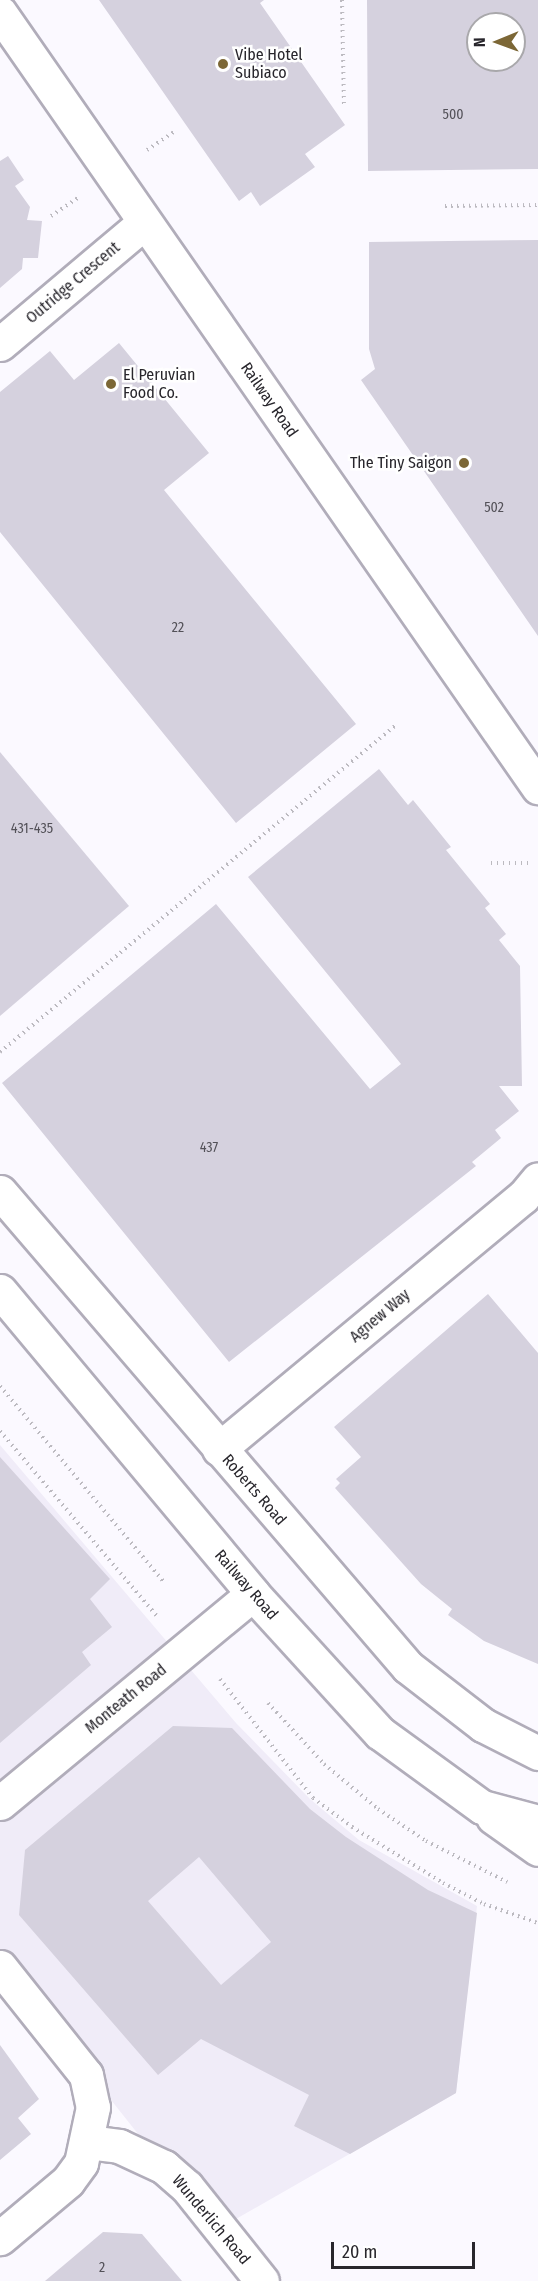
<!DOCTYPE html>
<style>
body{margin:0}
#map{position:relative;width:538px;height:2281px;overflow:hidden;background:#fbf9ff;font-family:"Fira Sans Condensed",sans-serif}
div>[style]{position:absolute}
.built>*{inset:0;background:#f0ecf8}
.building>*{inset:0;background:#d5d1de}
.path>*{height:4px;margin-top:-2px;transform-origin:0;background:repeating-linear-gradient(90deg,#bcbac0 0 1.5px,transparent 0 6px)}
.roads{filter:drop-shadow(2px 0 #b1adba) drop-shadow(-2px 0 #b1adba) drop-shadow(0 2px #b1adba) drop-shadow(0 -2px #b1adba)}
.street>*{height:33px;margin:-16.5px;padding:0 16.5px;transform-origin:16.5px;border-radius:16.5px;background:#fff}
.primary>*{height:33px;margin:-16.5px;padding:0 16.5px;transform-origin:16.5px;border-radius:16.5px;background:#fff}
.dots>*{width:16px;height:16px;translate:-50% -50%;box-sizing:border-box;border:3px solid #fff;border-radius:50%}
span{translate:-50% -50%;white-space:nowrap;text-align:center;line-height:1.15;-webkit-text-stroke:5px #fff;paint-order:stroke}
.number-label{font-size:14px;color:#535158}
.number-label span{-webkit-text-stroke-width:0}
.poi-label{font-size:16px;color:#28262c}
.left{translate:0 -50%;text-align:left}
.right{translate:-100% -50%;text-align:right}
.street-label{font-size:16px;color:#28262c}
.north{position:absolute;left:466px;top:12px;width:60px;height:60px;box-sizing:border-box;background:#fff;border:2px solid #a9a8ab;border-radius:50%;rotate:269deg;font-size:16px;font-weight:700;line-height:24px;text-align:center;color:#28262c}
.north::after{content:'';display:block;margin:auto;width:21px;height:27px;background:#7c6736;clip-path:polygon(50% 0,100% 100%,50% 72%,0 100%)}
.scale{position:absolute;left:331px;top:2242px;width:144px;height:27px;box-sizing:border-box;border:3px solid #28262c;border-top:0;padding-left:8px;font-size:18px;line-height:21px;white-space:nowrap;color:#28262c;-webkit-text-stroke:4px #fff;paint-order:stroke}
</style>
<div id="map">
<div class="built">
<i style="clip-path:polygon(0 1445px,236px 1723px,310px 1799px,359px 1840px,477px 1906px,456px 2093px,215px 2231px,0 1960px)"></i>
</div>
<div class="building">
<i style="clip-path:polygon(99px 0,264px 0,260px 3px,345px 125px,305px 154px,315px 167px,260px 206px,251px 192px,239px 201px)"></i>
<i style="clip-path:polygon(evenodd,367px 0,538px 0,538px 169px,368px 171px,367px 0,478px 24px,514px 24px,514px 60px,478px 60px,478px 24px)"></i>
<i style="clip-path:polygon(8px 156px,24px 180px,15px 186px,30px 207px,27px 220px,42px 221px,38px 258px,23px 258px,22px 269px,0 288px,0 161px)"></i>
<i style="clip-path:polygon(538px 240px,538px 636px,361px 380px,375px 369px,369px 349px,369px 242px)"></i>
<i style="clip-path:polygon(119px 343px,209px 453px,164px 490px,356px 724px,236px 823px,0 532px,0 392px,50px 351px,74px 380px)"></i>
<i style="clip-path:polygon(0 752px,129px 906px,0 1016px)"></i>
<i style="clip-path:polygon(379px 769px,408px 805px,413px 800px,451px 847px,446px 850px,490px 904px,485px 908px,506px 934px,499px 940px,520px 966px,522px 1086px,499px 1086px,519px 1111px,495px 1130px,501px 1138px,472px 1162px,476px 1166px,229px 1362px,2px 1083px,216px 904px,370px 1089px,401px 1064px,248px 877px)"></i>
<i style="clip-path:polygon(488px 1294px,538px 1353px,538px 1664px,484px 1641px,448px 1615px,452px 1609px,421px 1584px,335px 1488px,340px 1483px,336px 1479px,361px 1457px,334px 1427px)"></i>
<i style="clip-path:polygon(0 1457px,110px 1579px,90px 1599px,112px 1627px,82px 1652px,91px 1665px,0 1743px)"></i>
<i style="clip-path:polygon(evenodd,173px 1726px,232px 1728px,310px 1809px,346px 1837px,428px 1890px,477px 1913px,456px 2093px,350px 2154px,294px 2126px,309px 2095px,201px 2039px,158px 2075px,19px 1915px,25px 1850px,173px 1726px,199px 1857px,271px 1942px,221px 1985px,148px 1901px,199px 1857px)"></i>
<i style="clip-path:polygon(0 2045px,39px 2099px,18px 2118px,31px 2134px,0 2160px)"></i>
<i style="clip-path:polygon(103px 2232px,142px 2234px,182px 2281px,45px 2281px)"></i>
</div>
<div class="path">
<i style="left:342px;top:0;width:108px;rotate:88.9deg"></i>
<i style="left:147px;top:150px;width:32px;rotate:-34deg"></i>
<i style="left:445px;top:206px;width:93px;rotate:-0.6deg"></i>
<i style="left:51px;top:216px;width:34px;rotate:-34deg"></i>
<i style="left:491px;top:863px;width:41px"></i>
<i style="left:0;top:1052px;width:514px;rotate:-39.55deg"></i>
<i style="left:0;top:1386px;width:254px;rotate:50.1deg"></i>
<i style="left:0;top:1431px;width:244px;rotate:49.7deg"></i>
<i style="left:220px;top:1679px;width:151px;rotate:52deg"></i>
<i style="left:313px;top:1798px;width:49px;rotate:36.6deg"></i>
<i style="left:352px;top:1827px;width:107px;rotate:31.6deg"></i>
<i style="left:443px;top:1883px;width:46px;rotate:27.1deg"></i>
<i style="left:484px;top:1904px;width:57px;rotate:19.4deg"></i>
<i style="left:268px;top:1703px;width:83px;rotate:47.4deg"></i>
<i style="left:324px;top:1764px;width:70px;rotate:39.8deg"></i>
<i style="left:378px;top:1809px;width:58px;rotate:33.7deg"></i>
<i style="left:426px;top:1841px;width:91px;rotate:26.8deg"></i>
</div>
<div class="roads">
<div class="street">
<i style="left:0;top:13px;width:943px;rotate:55.2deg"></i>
<i style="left:0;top:344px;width:189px;rotate:-40.1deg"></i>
<i style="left:219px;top:1449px;width:395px;rotate:-39.7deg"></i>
<i style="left:523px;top:1197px;width:23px;rotate:-50deg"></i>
<i style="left:0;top:1803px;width:328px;rotate:-39.6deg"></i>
<i style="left:0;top:1967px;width:138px;rotate:51.5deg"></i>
<i style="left:86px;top:2075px;width:33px;rotate:78deg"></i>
<i style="left:93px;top:2107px;width:57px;rotate:102.1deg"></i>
<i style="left:81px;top:2163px;width:22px;rotate:126deg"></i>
<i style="left:68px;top:2181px;width:89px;rotate:140deg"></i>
<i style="left:88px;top:2142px;width:31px;rotate:7deg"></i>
<i style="left:119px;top:2146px;width:50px;rotate:25deg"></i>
<i style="left:164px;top:2167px;width:30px;rotate:41deg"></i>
<i style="left:187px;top:2187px;width:120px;rotate:51.4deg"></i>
</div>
<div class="primary">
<i style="left:0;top:1192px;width:626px;rotate:49.34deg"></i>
<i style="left:408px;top:1667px;width:95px;rotate:37.7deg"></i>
<i style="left:483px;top:1725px;width:62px;rotate:27deg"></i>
<i style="left:0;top:1291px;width:395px;rotate:50.1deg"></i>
<i style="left:253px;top:1594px;width:188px;rotate:47.6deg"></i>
<i style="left:380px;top:1733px;width:126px;rotate:36deg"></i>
<i style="left:482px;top:1807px;width:58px;rotate:15deg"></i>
<i style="left:493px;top:1817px;width:55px;rotate:35.4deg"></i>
</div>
</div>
<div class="dots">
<i style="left:223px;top:64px;background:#7c6736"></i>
<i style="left:111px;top:384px;background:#7c6736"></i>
<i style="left:464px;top:463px;background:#7c6736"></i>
</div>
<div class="number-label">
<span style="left:453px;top:115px">500</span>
<span style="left:494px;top:508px">502</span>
<span style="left:178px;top:628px">22</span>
<span style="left:32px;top:829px">431-435</span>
<span style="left:209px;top:1148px">437</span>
<span style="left:102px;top:2268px">2</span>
</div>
<div class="poi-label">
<span class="left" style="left:235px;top:64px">Vibe Hotel<br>Subiaco</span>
<span class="left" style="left:123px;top:384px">El Peruvian<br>Food Co.</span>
<span class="right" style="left:452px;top:463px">The Tiny Saigon</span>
</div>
<div class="street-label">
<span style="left:73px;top:283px;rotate:-40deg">Outridge Crescent</span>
<span style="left:269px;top:400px;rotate:55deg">Railway Road</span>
<span style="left:380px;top:1316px;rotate:-40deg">Agnew Way</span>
<span style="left:254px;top:1490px;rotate:49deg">Roberts Road</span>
<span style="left:246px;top:1585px;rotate:49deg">Railway Road</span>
<span style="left:126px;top:1699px;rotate:-39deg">Monteath Road</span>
<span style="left:211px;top:2220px;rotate:50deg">Wunderlich Road</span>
</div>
<div class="north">N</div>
<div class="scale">20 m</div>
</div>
